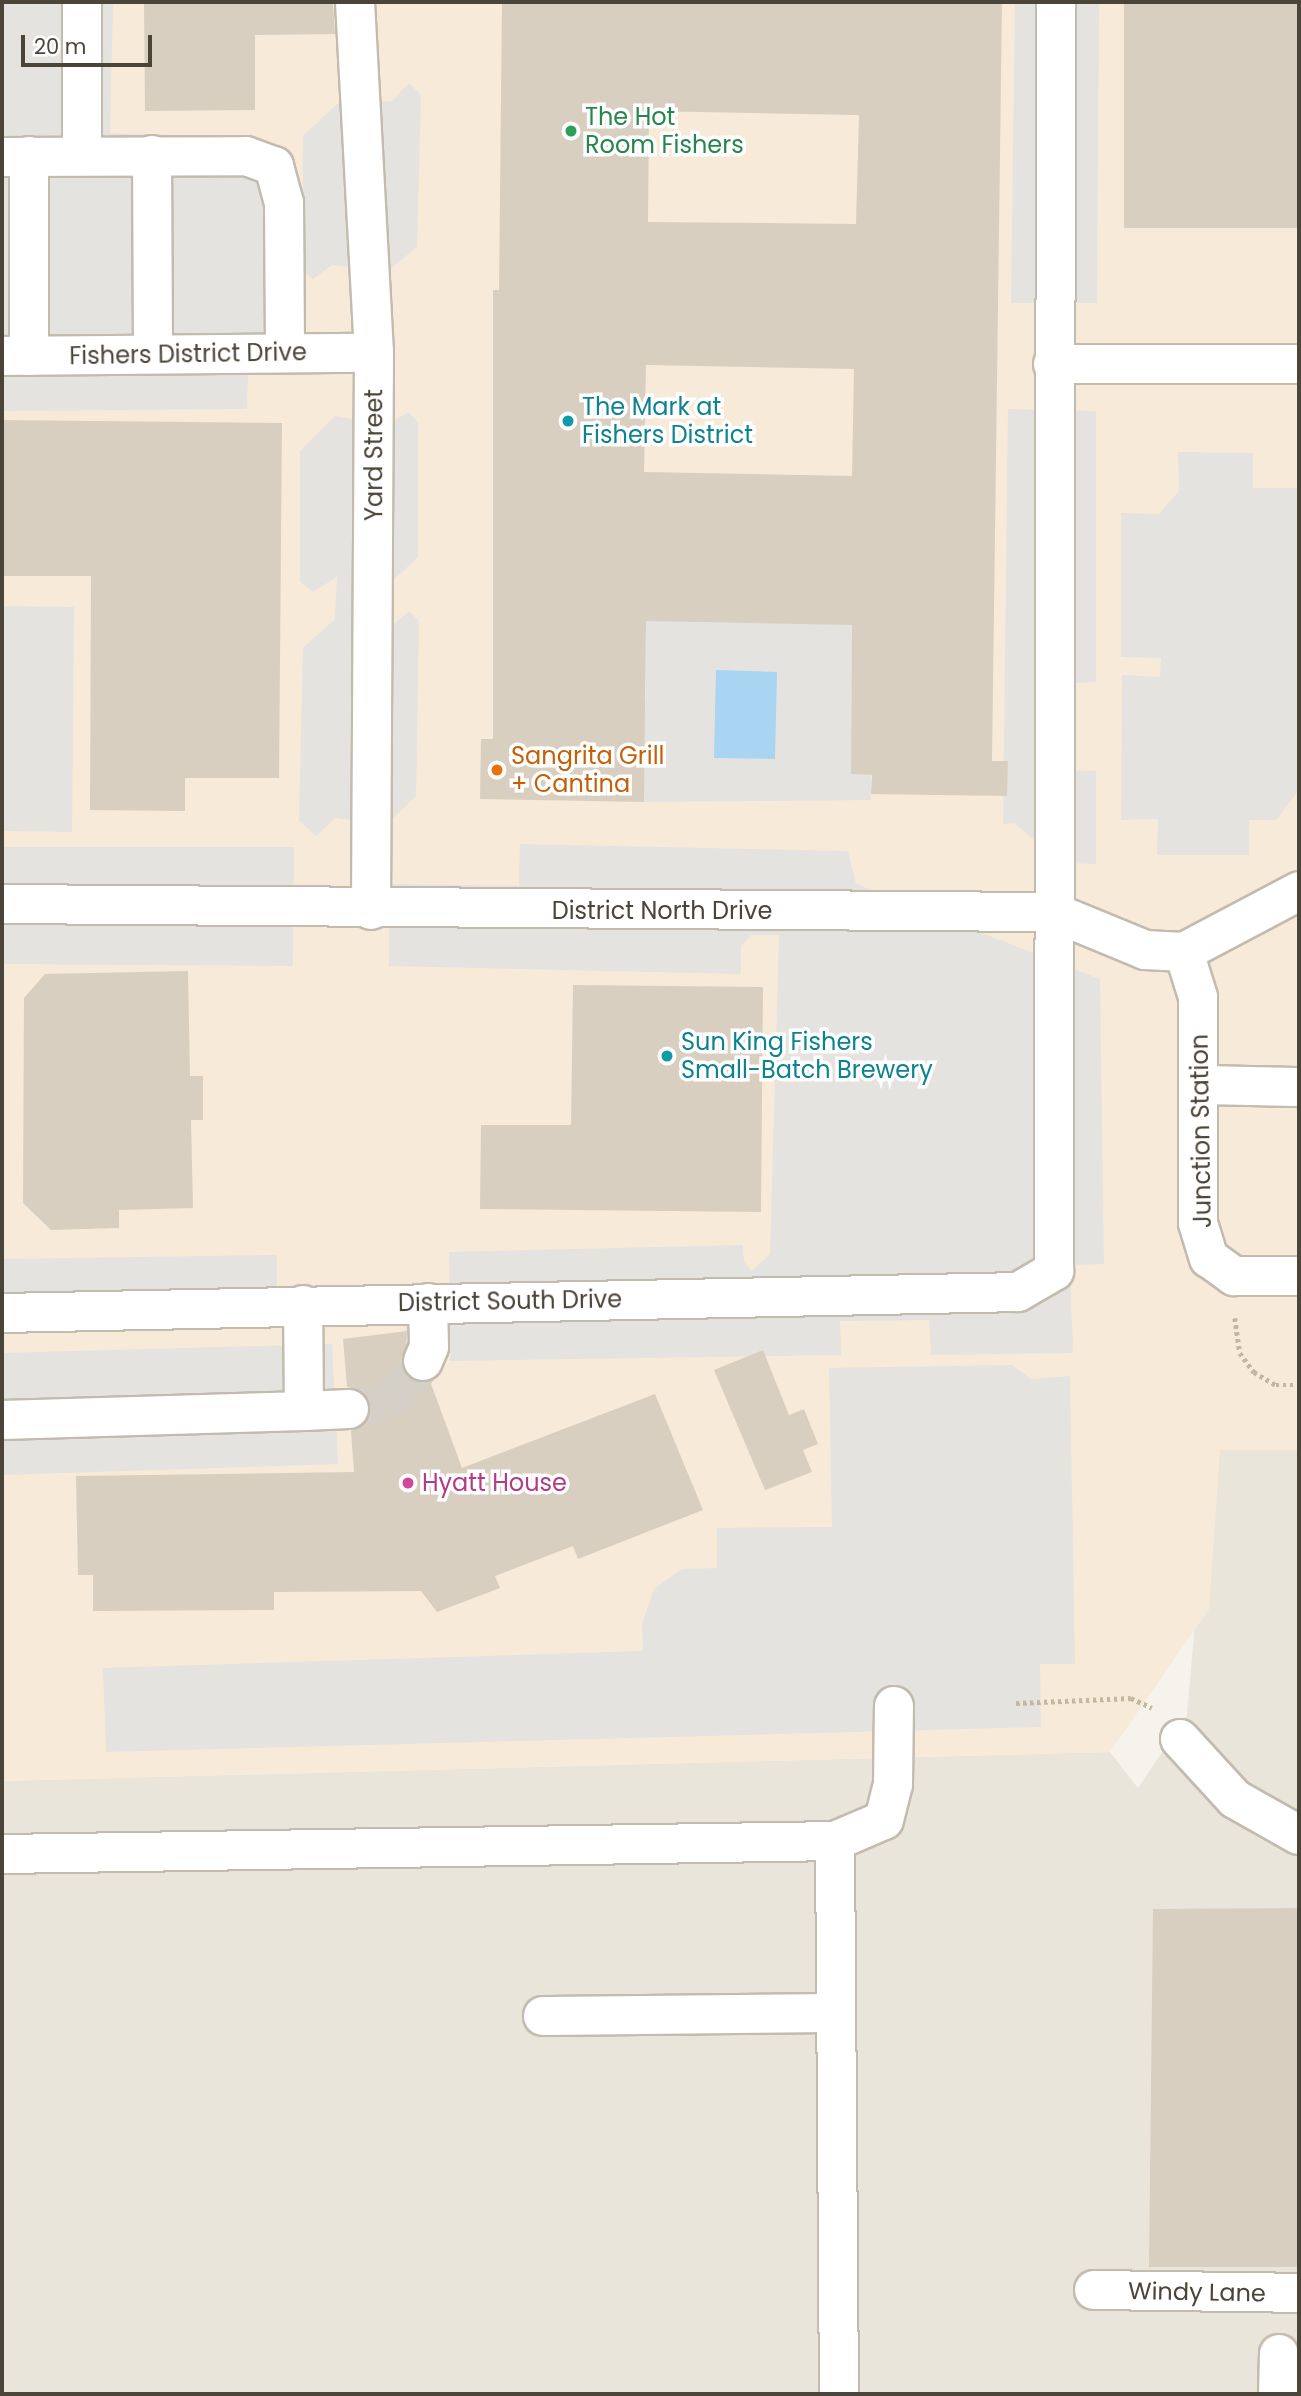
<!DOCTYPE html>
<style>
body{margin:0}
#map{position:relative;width:1301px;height:2396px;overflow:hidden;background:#f6f3ec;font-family:Poppins,sans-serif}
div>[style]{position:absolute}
.residential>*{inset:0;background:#eae5da}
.commercial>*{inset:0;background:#f7ead8}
.parking>*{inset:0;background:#e5e3e0}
.water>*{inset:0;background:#a9d4f2}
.building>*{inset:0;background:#d8cfc1}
.minor-tunnel>*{height:38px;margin-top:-19px;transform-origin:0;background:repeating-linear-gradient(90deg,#d4d0c8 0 38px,transparent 0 57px)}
.path>*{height:4.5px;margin-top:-2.25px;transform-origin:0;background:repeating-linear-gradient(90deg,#c4b79f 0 3.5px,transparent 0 7px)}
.roads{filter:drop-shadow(2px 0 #c2bbae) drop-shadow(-2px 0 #c2bbae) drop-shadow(0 2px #c2bbae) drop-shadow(0 -2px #c2bbae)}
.minor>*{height:38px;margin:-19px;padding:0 19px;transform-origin:19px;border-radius:19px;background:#fff}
.dots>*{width:19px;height:19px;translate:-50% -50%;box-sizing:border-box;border:4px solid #fff;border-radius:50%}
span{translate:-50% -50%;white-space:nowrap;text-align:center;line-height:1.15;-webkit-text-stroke:7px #fff;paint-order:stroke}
.leisure-label{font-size:24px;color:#27864d}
.left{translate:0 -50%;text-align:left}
.street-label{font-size:24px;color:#4b4439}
.culture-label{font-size:24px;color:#0d838f}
.food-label{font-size:24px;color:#c56008}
.hotel-label{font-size:24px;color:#b23c85}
.frame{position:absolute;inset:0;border:4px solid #4b4439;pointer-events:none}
.scale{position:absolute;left:21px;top:35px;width:131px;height:32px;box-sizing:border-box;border:4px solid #4b4439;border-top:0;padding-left:9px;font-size:21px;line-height:24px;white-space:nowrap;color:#4b4439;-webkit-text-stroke:5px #fff;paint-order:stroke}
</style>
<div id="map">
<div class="residential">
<i style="clip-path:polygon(1211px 1440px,1299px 1440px,1299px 2394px,2px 2394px,2px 1781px,1110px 1752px,1138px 1788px,1187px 1715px)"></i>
</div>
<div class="commercial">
<i style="clip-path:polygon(2px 2px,1299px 2px,1299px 1450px,1220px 1450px,1209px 1609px,1110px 1752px,2px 1781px)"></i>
</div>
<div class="parking">
<i style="clip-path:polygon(2px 2px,113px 2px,110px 133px,255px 138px,276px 150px,286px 169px,294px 375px,248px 375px,247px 409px,2px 411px)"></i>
<i style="clip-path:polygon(1015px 2px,1099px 2px,1097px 303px,1011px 303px)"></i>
<i style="clip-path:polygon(409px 83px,421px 95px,417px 247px,388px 271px,332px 265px,313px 279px,302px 271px,303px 136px,337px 104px,392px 101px)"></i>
<i style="clip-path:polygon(1008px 409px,1096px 411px,1096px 682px,1064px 684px,1064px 770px,1096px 771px,1096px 864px,1062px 863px,1014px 823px,1003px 824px)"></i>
<i style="clip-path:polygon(409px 412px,418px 423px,418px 557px,388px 585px,388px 629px,409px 611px,419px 621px,416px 796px,386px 825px,335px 818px,316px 836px,299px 820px,303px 648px,335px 619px,337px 577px,313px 592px,300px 582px,300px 451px,335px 416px,386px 425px)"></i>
<i style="clip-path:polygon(1178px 452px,1253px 453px,1253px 488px,1299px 488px,1299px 790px,1276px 820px,1249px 820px,1249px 855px,1157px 855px,1158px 819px,1121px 820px,1122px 675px,1160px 677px,1161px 658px,1121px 657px,1121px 513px,1159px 514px,1179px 491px)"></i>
<i style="clip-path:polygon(2px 606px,74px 607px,72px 832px,2px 831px)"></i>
<i style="clip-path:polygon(862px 608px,852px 649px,851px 726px,864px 754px,851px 755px,851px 773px,871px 775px,871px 800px,644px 802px,631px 701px,646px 701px,646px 637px,637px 637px,637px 610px)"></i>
<i style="clip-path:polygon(520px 844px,848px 851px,856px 884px,1100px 979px,1104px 1264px,1070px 1265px,1073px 1353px,931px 1355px,929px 1320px,840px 1321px,841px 1355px,450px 1361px,449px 1252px,743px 1245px,744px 1262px,752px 1271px,770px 1254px,779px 935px,751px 935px,741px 946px,741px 974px,389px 966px,390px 884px,519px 886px)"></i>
<i style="clip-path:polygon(2px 847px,294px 847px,293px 966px,2px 964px)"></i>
<i style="clip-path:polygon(277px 1255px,277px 1291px,2px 1294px,2px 1259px)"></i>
<i style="clip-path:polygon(332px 1344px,338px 1464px,2px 1475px,2px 1353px)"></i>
<i style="clip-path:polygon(1012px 1365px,1031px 1379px,1070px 1376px,1075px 1664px,1040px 1664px,1041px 1727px,106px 1752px,103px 1668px,643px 1651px,642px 1624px,654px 1589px,682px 1569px,717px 1568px,717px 1528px,832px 1527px,829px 1368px)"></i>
</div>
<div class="water">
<i style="clip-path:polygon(716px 670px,777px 672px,775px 759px,714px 758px)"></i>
</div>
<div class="building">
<i style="clip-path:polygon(144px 2px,333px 2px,335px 34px,255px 35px,255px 110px,145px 111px)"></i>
<i style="clip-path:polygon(evenodd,502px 2px,1002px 2px,992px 761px,1008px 761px,1007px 796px,871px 794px,872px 775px,851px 774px,852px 625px,646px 621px,644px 802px,480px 799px,481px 739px,493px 739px,493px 290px,499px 290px,502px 2px,649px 111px,859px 115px,856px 224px,648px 222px,649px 111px,502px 2px,646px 365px,854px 369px,852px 476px,644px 472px,646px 365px)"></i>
<i style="clip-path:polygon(1124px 2px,1299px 2px,1299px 228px,1124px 228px)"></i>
<i style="clip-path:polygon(2px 420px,282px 423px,279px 778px,185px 778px,185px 811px,90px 810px,91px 576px,2px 576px)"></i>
<i style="clip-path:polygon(188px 971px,190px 1076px,203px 1076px,203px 1120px,191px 1120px,193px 1208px,119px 1210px,119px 1228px,51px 1230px,23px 1203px,24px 998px,45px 974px)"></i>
<i style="clip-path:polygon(573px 985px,763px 987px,761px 1212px,480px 1209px,481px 1125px,571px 1125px)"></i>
<i style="clip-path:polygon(407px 1331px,405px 1374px,430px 1381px,462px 1468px,655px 1394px,703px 1510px,578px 1559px,573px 1546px,495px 1576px,500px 1588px,437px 1612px,421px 1591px,274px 1592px,274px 1610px,93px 1611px,93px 1575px,78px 1575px,76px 1476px,354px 1472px,351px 1431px,368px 1420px,371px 1407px,360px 1390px,347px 1387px,343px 1339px)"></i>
<i style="clip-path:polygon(763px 1350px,789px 1415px,804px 1409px,818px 1444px,803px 1450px,812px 1472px,765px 1490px,714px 1370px)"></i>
<i style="clip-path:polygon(1299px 1908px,1299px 2267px,1149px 2267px,1153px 1909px)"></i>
</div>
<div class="minor-tunnel">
<i style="left:349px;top:1409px;width:35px;rotate:-12deg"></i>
<i style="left:383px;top:1402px;width:30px;rotate:-34deg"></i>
<i style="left:408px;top:1385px;width:28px;rotate:-58deg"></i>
</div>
<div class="path">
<i style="left:1235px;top:1318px;width:35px;rotate:82deg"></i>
<i style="left:1240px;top:1353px;width:24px;rotate:54deg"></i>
<i style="left:1254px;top:1372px;width:26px;rotate:31deg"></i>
<i style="left:1276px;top:1385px;width:23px"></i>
<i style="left:1016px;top:1703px;width:115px;rotate:-2.5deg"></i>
<i style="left:1131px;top:1698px;width:23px;rotate:25deg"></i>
</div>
<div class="roads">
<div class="minor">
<i style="left:82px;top:2px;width:153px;rotate:90deg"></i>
<i style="left:355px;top:2px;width:352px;rotate:86.9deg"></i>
<i style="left:374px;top:353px;width:557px;rotate:90.31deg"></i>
<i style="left:152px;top:155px;width:199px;rotate:89.7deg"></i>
<i style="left:29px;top:156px;width:200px;rotate:90deg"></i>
<i style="left:2px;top:157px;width:244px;rotate:-0.2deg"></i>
<i style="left:246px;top:156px;width:30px;rotate:20deg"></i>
<i style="left:274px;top:166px;width:38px;rotate:75deg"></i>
<i style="left:284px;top:203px;width:150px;rotate:89.6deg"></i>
<i style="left:2px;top:356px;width:372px;rotate:-0.5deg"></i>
<i style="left:1053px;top:364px;width:246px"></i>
<i style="left:2px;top:904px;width:1051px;rotate:0.44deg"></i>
<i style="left:1053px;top:912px;width:100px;rotate:22.4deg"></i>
<i style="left:1145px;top:950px;width:39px;rotate:3deg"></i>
<i style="left:1184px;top:952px;width:130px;rotate:-27.9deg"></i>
<i style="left:1184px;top:952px;width:47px;rotate:72.7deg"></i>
<i style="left:1198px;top:997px;width:226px;rotate:90deg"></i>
<i style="left:1198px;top:1223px;width:37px;rotate:73deg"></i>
<i style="left:1209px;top:1258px;width:31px;rotate:36deg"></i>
<i style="left:1234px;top:1276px;width:65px"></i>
<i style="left:1200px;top:1085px;width:99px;rotate:1.2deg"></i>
<i style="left:2px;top:1313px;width:1016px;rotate:-1.18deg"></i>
<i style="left:1018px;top:1292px;width:42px;rotate:-30.3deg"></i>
<i style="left:1054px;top:1271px;width:1269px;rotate:-89.91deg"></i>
<i style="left:423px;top:1361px;width:15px;rotate:-67deg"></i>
<i style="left:429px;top:1347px;width:44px;rotate:-91.3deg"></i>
<i style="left:304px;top:1411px;width:45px;rotate:-2.5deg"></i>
<i style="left:2px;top:1420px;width:302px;rotate:-1.7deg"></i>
<i style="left:304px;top:1411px;width:106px;rotate:-90.5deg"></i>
<i style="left:1180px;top:1739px;width:81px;rotate:47.5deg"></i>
<i style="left:1235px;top:1799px;width:73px;rotate:29.4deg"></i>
<i style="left:835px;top:1841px;width:53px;rotate:-23.2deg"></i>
<i style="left:884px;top:1820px;width:36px;rotate:-76deg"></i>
<i style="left:893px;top:1785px;width:79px;rotate:-89.3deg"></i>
<i style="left:2px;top:1854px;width:833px;rotate:-0.89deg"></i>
<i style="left:835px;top:1841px;width:553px;rotate:89.59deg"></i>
<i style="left:543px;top:2016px;width:293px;rotate:-0.6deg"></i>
<i style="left:1094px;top:2290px;width:205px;rotate:0.8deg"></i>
<i style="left:1278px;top:2394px;width:40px;rotate:-88.6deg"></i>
</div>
</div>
<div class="dots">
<i style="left:571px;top:131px;background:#2e9e5b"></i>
<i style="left:568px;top:421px;background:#0f9aa8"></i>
<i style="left:497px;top:770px;background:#e8710a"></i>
<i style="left:667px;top:1056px;background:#0f9aa8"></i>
<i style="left:408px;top:1483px;background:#d1479c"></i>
</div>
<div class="leisure-label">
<span class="left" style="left:585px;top:131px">The Hot<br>Room Fishers</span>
</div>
<div class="street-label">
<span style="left:188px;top:354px;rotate:-1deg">Fishers District Drive</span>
<span style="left:374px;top:455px;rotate:-90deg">Yard Street</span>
<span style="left:662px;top:911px">District North Drive</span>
<span style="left:1201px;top:1131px;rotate:-91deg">Junction Station</span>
<span style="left:510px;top:1301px;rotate:-1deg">District South Drive</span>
<span style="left:1197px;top:2292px;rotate:1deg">Windy Lane</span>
</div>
<div class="culture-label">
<span class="left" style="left:582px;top:421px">The Mark at<br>Fishers District</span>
<span class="left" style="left:681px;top:1056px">Sun King Fishers<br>Small-Batch Brewery</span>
</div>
<div class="food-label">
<span class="left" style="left:511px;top:770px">Sangrita Grill<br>+ Cantina</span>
</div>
<div class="hotel-label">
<span class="left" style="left:422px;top:1483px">Hyatt House</span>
</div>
<div class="frame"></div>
<div class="scale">20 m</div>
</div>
